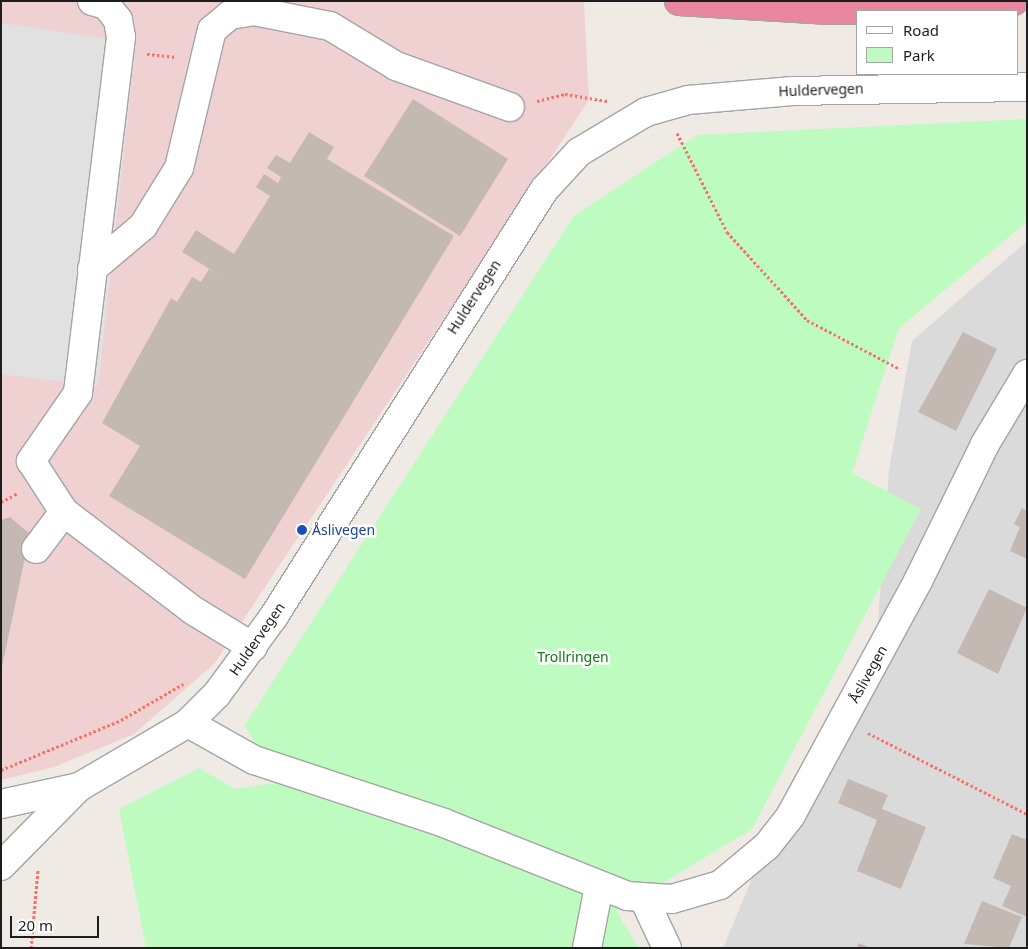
<!DOCTYPE html>
<meta charset="utf-8">
<style>
body{margin:0}
#map{position:relative;width:1028px;height:949px;overflow:hidden;background:#efeae3;font-family:"Noto Sans",sans-serif}
div>[style]{position:absolute}
.residential>*{inset:0;background:#dbdada}
.commercial>*{inset:0;background:#f0d1d1}
.park>*{inset:0;background:#bdfbc0}
.parking>*{inset:0;background:#e1e1e1}
.building>*{inset:0;background:#c3b9b2}
.path>*{height:3px;margin-top:-1.5px;transform-origin:0;background:repeating-linear-gradient(90deg,#fe6d65 0 2.5px,transparent 0 5px)}
.roads{filter:drop-shadow(1px 0 #a4a4a4) drop-shadow(-1px 0 #a4a4a4) drop-shadow(0 1px #a4a4a4) drop-shadow(0 -1px #a4a4a4)}
.minor>*{height:28px;margin:-14px;padding:0 14px;transform-origin:14px;border-radius:14px;background:#fff}
.highway>*{height:28px;margin:-14px;padding:0 14px;transform-origin:14px;border-radius:14px;background:#e9879e}
.dots>*{width:14px;height:14px;translate:-50% -50%;box-sizing:border-box;border:2px solid #fff;border-radius:50%}
span{translate:-50% -50%;white-space:nowrap;text-align:center;line-height:1.15;-webkit-text-stroke:5px #fff;paint-order:stroke}
.street-label{font-size:14px;color:#1d1d1d}
.transit-label{font-size:14px;color:#164399}
.left{translate:0 -50%;text-align:left}
.park-label{font-size:14px;color:#087e0d}
.frame{position:absolute;inset:0;border:2px solid #1d1d1d;pointer-events:none}
.legend{position:absolute;left:856px;top:10px;width:162px;height:65px;box-sizing:border-box;background:#fff;border:1px solid #a5a5a5;margin:0;padding:6px 9px;list-style:none;font-size:15px;color:#1d1d1d}
.legend li{display:flex;align-items:center;gap:10px;height:25px}
.legend b{width:25px;border:1px solid #a5a5a5}
.scale{position:absolute;left:10px;top:916px;width:89px;height:22px;box-sizing:border-box;border:2px solid #1d1d1d;border-top:0;padding-left:6px;font-size:15px;line-height:18px;white-space:nowrap;color:#1d1d1d;-webkit-text-stroke:4px #fff;paint-order:stroke}
</style>
<div id="map">
<div class="residential">
<i style="clip-path:polygon(1027px 241px,1027px 948px,723px 948px,789px 790px,877px 635px,889px 470px,912px 341px)"></i>
</div>
<div class="commercial">
<i style="clip-path:polygon(1px 1px,584px 1px,589px 100px,214px 664px,134px 734px,54px 767px,1px 780px)"></i>
</div>
<div class="park">
<i style="clip-path:polygon(1027px 119px,1027px 222px,899px 328px,852px 473px,921px 509px,752px 829px,616px 911px,639px 948px,146px 948px,119px 809px,199px 768px,235px 789px,276px 783px,245px 725px,574px 216px,697px 135px)"></i>
</div>
<div class="parking">
<i style="clip-path:polygon(1px 23px,136px 43px,98px 386px,1px 374px)"></i>
</div>
<div class="building">
<i style="clip-path:polygon(413px 99px,508px 159px,460px 236px,364px 176px)"></i>
<i style="clip-path:polygon(309px 132px,334px 147px,327px 159px,454px 236px,245px 579px,109px 496px,140px 446px,102px 423px,171px 298px,177px 302px,192px 277px,201px 282px,209px 269px,221px 276px,182px 252px,196px 230px,234px 254px,270px 196px,256px 187px,264px 174px,278px 183px,281px 177px,267px 168px,276px 155px,290px 163px)"></i>
<i style="clip-path:polygon(963px 332px,997px 349px,956px 431px,918px 412px)"></i>
<i style="clip-path:polygon(1022px 508px,1027px 511px,1027px 559px,1010px 551px,1020px 527px,1014px 524px)"></i>
<i style="clip-path:polygon(10px 517px,30px 534px,2px 667px,1px 520px)"></i>
<i style="clip-path:polygon(989px 589px,1027px 608px,998px 674px,957px 653px)"></i>
<i style="clip-path:polygon(848px 779px,888px 795px,882px 809px,926px 827px,901px 889px,857px 871px,877px 820px,838px 803px)"></i>
<i style="clip-path:polygon(1012px 834px,1027px 840px,1027px 917px,1002px 906px,1011px 886px,993px 878px)"></i>
<i style="clip-path:polygon(982px 901px,1022px 917px,1009px 948px,964px 944px)"></i>
<i style="clip-path:polygon(858px 943px,872px 948px,857px 948px)"></i>
</div>
<div class="path">
<i style="left:147px;top:54px;width:29px;rotate:6deg"></i>
<i style="left:537px;top:101px;width:29px;rotate:-14deg"></i>
<i style="left:565px;top:94px;width:43px;rotate:9.5deg"></i>
<i style="left:677px;top:133px;width:111px;rotate:63.2deg"></i>
<i style="left:727px;top:232px;width:119px;rotate:47.7deg"></i>
<i style="left:807px;top:320px;width:105px;rotate:27.8deg"></i>
<i style="left:1px;top:502px;width:19px;rotate:-28deg"></i>
<i style="left:868px;top:733px;width:178px;rotate:27deg"></i>
<i style="left:1px;top:770px;width:130px;rotate:-22.6deg"></i>
<i style="left:121px;top:720px;width:72px;rotate:-30.1deg"></i>
<i style="left:31px;top:948px;width:78px;rotate:-84.9deg"></i>
</div>
<div class="roads">
<div class="minor">
<i style="left:92px;top:1px;width:15px;rotate:16deg"></i>
<i style="left:106px;top:5px;width:19px;rotate:51deg"></i>
<i style="left:118px;top:20px;width:17px;rotate:80deg"></i>
<i style="left:121px;top:37px;width:359px;rotate:96.9deg"></i>
<i style="left:78px;top:393px;width:83px;rotate:124.7deg"></i>
<i style="left:31px;top:461px;width:61px;rotate:57.1deg"></i>
<i style="left:64px;top:512px;width:163px;rotate:37.3deg"></i>
<i style="left:194px;top:611px;width:69px;rotate:31.4deg"></i>
<i style="left:92px;top:269px;width:67px;rotate:-40.1deg"></i>
<i style="left:143px;top:226px;width:68px;rotate:-58.2deg"></i>
<i style="left:179px;top:168px;width:142px;rotate:-76.6deg"></i>
<i style="left:212px;top:30px;width:23px;rotate:-40deg"></i>
<i style="left:230px;top:15px;width:24px;rotate:-9deg"></i>
<i style="left:254px;top:11px;width:77px;rotate:11.2deg"></i>
<i style="left:330px;top:26px;width:77px;rotate:31.2deg"></i>
<i style="left:396px;top:66px;width:121px;rotate:19.8deg"></i>
<i style="left:36px;top:549px;width:46px;rotate:-52.9deg"></i>
<i style="left:188px;top:723px;width:76px;rotate:29.3deg"></i>
<i style="left:254px;top:760px;width:200px;rotate:18.3deg"></i>
<i style="left:444px;top:823px;width:197px;rotate:21.7deg"></i>
<i style="left:627px;top:896px;width:45px;rotate:3.8deg"></i>
<i style="left:672px;top:899px;width:50px;rotate:-16.3deg"></i>
<i style="left:720px;top:885px;width:61px;rotate:-39.7deg"></i>
<i style="left:767px;top:846px;width:39px;rotate:-52deg"></i>
<i style="left:791px;top:815px;width:266px;rotate:-61.5deg"></i>
<i style="left:918px;top:581px;width:153px;rotate:-63.9deg"></i>
<i style="left:985px;top:444px;width:82px;rotate:-59deg"></i>
<i style="left:1px;top:804px;width:80px;rotate:-12.3deg"></i>
<i style="left:1px;top:866px;width:111px;rotate:-45.4deg"></i>
<i style="left:79px;top:787px;width:126px;rotate:-30.4deg"></i>
<i style="left:188px;top:723px;width:41px;rotate:-45deg"></i>
<i style="left:217px;top:694px;width:97px;rotate:-53.8deg"></i>
<i style="left:274px;top:616px;width:504px;rotate:-57.63deg"></i>
<i style="left:544px;top:190px;width:52px;rotate:-47.4deg"></i>
<i style="left:579px;top:152px;width:78px;rotate:-30.8deg"></i>
<i style="left:646px;top:112px;width:44px;rotate:-15.9deg"></i>
<i style="left:688px;top:100px;width:105px;rotate:-4.9deg"></i>
<i style="left:793px;top:91px;width:234px;rotate:-1deg"></i>
<i style="left:644px;top:899px;width:54px;rotate:64.9deg"></i>
<i style="left:587px;top:948px;width:63px;rotate:-79deg"></i>
</div>
<div class="highway">
<i style="left:679px;top:1px;width:151px;rotate:3.4deg"></i>
<i style="left:830px;top:10px;width:90px;rotate:-0.6deg"></i>
<i style="left:920px;top:9px;width:94px;rotate:-4.9deg"></i>
</div>
</div>
<div class="dots">
<i style="left:302px;top:530px;background:#1a4fb4"></i>
</div>
<div class="street-label">
<span style="left:821px;top:90px;rotate:-2deg">Huldervegen</span>
<span style="left:474px;top:297px;rotate:-57deg">Huldervegen</span>
<span style="left:257px;top:639px;rotate:-55deg">Huldervegen</span>
<span style="left:868px;top:674px;rotate:-61deg">Åslivegen</span>
</div>
<div class="transit-label">
<span class="left" style="left:312px;top:530px">Åslivegen</span>
</div>
<div class="park-label">
<span style="left:573px;top:657px">Trollringen</span>
</div>
<div class="frame"></div>
<ul class="legend">
<li><b style="height:6px;background:#fff"></b>Road</li>
<li><b style="height:14px;background:#bdfbc0"></b>Park</li>
</ul>
<div class="scale">20 m</div>
</div>
